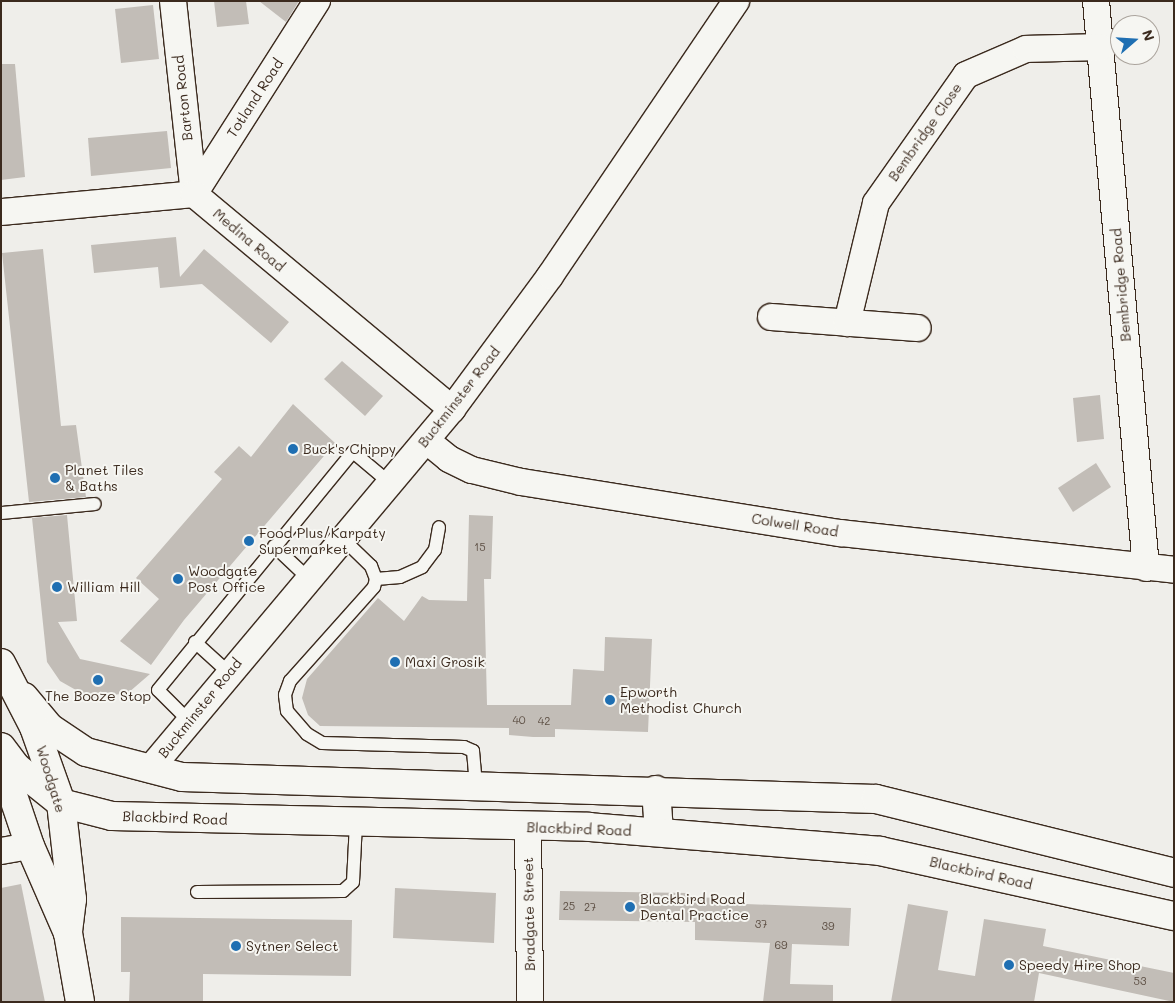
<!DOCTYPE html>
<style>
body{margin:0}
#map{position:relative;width:1175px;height:1003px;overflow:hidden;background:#efeeea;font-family:Mali,sans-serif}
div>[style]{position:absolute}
.building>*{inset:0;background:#c2bdb7}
.roads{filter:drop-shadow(1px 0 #3b2a1e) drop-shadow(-1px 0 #3b2a1e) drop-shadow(0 1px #3b2a1e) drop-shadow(0 -1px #3b2a1e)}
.service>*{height:12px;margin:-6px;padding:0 6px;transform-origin:6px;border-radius:6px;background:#f6f6f2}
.minor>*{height:26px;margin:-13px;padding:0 13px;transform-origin:13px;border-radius:13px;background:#f6f6f2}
.tertiary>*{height:28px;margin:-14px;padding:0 14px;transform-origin:14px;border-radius:14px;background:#f6f6f2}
.secondary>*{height:28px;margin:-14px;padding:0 14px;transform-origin:14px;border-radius:14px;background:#f6f6f2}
.primary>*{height:28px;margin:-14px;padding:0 14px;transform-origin:14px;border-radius:14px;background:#f6f6f2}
.dots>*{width:14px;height:14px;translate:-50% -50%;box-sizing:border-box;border:2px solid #f6f6f2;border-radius:50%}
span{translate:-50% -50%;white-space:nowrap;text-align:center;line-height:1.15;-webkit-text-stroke:4px #f6f6f2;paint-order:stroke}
.number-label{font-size:11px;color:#5d4f44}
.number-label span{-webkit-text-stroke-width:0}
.street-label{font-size:14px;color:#3b2a1e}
.poi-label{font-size:14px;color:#3b2a1e}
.left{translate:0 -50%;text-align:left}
.frame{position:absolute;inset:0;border:2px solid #3b2a1e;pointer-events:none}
.north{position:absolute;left:1110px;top:15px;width:50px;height:50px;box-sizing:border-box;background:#f6f6f2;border:1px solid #aba49d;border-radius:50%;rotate:71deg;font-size:14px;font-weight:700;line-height:20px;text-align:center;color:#3b2a1e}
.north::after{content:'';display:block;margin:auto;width:18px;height:22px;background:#1f6fb2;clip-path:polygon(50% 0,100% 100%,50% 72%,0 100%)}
</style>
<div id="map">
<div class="building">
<i style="clip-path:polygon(214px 1px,246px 1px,249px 24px,217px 27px)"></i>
<i style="clip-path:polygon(259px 1px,299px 1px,286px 22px)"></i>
<i style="clip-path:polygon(153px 5px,159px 59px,121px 63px,115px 9px)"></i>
<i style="clip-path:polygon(1px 64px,15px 64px,25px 177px,1px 180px)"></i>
<i style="clip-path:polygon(167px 131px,171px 168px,91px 176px,88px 138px)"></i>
<i style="clip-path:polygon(176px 237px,180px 277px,204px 249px,289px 322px,271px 343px,202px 284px,160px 288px,158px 267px,94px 273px,91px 245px)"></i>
<i style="clip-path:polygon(43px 249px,61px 426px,76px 425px,86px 497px,29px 502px,2px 253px)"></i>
<i style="clip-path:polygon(342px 361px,383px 396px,365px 416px,324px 379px)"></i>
<i style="clip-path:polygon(1100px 395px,1104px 439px,1077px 442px,1073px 398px)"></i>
<i style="clip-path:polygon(293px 404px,335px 443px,184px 620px,151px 665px,120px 641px,159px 599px,136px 578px,222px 479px,214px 472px,239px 446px,251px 457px)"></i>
<i style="clip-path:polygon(1096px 463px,1111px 487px,1073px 512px,1058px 488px)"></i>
<i style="clip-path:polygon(67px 515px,77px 621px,58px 622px,80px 659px,150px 674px,128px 693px,90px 698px,60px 681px,47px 662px,32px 518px)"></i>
<i style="clip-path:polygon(469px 515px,493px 516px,491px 579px,484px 579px,487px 705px,571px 705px,573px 669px,604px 671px,605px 637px,652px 639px,648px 732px,555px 729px,555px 737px,533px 737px,509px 735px,509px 728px,320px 726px,308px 715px,302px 698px,307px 679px,378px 598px,404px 621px,422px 596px,429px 600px,467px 601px)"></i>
<i style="clip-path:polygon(21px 884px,45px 1002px,1px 1002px,1px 888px)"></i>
<i style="clip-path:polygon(395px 888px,496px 893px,494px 943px,393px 938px)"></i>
<i style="clip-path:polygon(560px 891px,688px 893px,688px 897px,721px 898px,721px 903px,851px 908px,849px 946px,792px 944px,790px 984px,833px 985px,833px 1002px,763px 1002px,770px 943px,695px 940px,695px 922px,559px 920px)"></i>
<i style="clip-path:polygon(908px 904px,948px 911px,938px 970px,975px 976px,984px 919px,1046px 929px,1043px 946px,1174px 973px,1174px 1002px,1039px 973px,1034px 1002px,891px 1002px)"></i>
<i style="clip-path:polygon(121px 917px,352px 920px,351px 976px,203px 974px,203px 1001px,129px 1002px,130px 972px,121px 972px)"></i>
</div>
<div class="roads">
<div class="service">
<i style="left:1px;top:513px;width:94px;rotate:-5.5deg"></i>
<i style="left:343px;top:539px;width:39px;rotate:44deg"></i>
<i style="left:371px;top:566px;width:14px;rotate:69deg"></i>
<i style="left:376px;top:579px;width:8px;rotate:104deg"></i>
<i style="left:374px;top:587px;width:126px;rotate:131.8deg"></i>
<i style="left:290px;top:681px;width:15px;rotate:110deg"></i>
<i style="left:285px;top:695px;width:16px;rotate:83deg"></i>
<i style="left:287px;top:711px;width:30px;rotate:49deg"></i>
<i style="left:307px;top:734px;width:17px;rotate:31deg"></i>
<i style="left:322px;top:743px;width:142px;rotate:1.6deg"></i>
<i style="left:464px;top:747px;width:10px;rotate:24deg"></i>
<i style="left:473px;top:751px;width:33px;rotate:85deg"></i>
<i style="left:274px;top:546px;width:48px;rotate:43.3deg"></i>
<i style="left:376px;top:579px;width:24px;rotate:-5deg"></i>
<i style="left:400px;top:577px;width:24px;rotate:-24deg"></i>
<i style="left:422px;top:567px;width:21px;rotate:-53deg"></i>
<i style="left:435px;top:550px;width:23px;rotate:-80deg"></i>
<i style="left:195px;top:642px;width:45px;rotate:42.3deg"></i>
<i style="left:190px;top:722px;width:45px;rotate:-135deg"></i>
<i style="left:158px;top:690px;width:308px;rotate:-50.7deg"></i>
<i style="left:353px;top:452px;width:50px;rotate:40.1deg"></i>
<i style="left:197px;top:892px;width:146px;rotate:-0.4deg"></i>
<i style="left:343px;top:891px;width:13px;rotate:-42deg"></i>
<i style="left:353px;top:882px;width:60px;rotate:-87.1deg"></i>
</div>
<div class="minor">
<i style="left:173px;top:1px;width:194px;rotate:83.8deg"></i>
<i style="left:1096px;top:1px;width:569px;rotate:84.96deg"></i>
<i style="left:194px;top:194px;width:229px;rotate:-57.5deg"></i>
<i style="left:1px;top:212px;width:194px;rotate:-5.3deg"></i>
<i style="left:194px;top:194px;width:336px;rotate:39.8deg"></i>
<i style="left:771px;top:317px;width:147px;rotate:4.3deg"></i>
<i style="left:847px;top:323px;width:123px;rotate:-76.4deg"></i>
<i style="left:876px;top:203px;width:156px;rotate:-54.9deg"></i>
<i style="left:966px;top:75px;width:65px;rotate:-23.4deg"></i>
<i style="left:1026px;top:49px;width:74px;rotate:-1.5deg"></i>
<i style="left:427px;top:441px;width:28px;rotate:39deg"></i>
<i style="left:449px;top:459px;width:25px;rotate:26deg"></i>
<i style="left:472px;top:470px;width:50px;rotate:13.8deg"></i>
<i style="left:521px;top:482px;width:324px;rotate:9.1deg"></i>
<i style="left:841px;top:533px;width:335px;rotate:6.3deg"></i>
<i style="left:150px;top:769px;width:470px;rotate:-50deg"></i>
<i style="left:452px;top:409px;width:165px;rotate:-53.6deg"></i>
<i style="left:550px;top:276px;width:332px;rotate:-55.9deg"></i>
<i style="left:528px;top:827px;width:175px;rotate:89.3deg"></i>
<i style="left:1px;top:851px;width:29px;rotate:-10deg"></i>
</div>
<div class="tertiary">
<i style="left:656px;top:790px;width:42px;rotate:85.9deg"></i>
</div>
<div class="secondary">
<i style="left:24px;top:697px;width:40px;rotate:50deg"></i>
<i style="left:50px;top:728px;width:43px;rotate:33.7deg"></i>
<i style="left:86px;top:752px;width:99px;rotate:14.6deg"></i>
<i style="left:182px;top:777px;width:694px;rotate:1.82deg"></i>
<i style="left:876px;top:799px;width:307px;rotate:13.9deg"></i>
<i style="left:1px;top:747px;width:25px;rotate:53deg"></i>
<i style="left:16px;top:767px;width:58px;rotate:38.7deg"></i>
<i style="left:61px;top:803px;width:53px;rotate:14.3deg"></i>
<i style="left:112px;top:816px;width:477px;rotate:1.3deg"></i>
<i style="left:589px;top:827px;width:292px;rotate:4.7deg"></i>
<i style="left:880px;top:851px;width:301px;rotate:12.5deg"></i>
</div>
<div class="primary">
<i style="left:1px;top:663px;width:72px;rotate:62.7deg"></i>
<i style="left:34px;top:727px;width:81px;rotate:70.4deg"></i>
<i style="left:61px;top:803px;width:97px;rotate:83.5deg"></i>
<i style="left:72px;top:899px;width:34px;rotate:97deg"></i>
<i style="left:1px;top:760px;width:91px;rotate:71.4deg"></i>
<i style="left:30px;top:846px;width:95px;rotate:66.4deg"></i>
<i style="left:68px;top:933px;width:70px;rotate:80.1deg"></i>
</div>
</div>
<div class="dots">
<i style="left:293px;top:449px;background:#1f6fb2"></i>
<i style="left:55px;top:478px;background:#1f6fb2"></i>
<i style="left:249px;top:541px;background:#1f6fb2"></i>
<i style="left:178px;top:579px;background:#1f6fb2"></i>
<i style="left:57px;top:587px;background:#1f6fb2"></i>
<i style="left:395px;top:662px;background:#1f6fb2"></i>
<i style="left:98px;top:680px;background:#1f6fb2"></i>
<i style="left:610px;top:700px;background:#1f6fb2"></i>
<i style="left:630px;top:907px;background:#1f6fb2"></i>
<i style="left:236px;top:946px;background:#1f6fb2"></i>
<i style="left:1009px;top:965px;background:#1f6fb2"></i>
</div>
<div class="number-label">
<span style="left:480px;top:547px">15</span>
<span style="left:519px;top:720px">40</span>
<span style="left:544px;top:721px">42</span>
<span style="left:569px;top:906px">25</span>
<span style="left:590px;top:907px">27</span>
<span style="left:761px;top:924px">37</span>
<span style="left:828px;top:926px">39</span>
<span style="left:781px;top:945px">69</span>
<span style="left:1140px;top:981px">53</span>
</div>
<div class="street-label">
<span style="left:183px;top:98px;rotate:-96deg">Barton Road</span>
<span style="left:255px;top:98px;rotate:-57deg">Totland Road</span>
<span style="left:925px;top:132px;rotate:-55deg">Bembridge Close</span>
<span style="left:249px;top:240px;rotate:40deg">Medina Road</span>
<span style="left:1121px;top:285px;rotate:-95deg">Bembridge Road</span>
<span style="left:459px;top:397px;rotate:-52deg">Buckminster Road</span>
<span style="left:795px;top:525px;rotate:9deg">Colwell Road</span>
<span style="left:200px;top:708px;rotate:-51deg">Buckminster Road</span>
<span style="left:51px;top:779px;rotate:73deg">Woodgate</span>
<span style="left:175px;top:818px;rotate:2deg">Blackbird Road</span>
<span style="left:579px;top:829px;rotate:2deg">Blackbird Road</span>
<span style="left:981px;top:873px;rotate:13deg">Blackbird Road</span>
<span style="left:529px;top:914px;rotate:-91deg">Bradgate Street</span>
</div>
<div class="poi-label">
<span class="left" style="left:303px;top:449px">Buck's Chippy</span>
<span class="left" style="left:65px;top:478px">Planet Tiles<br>&amp; Baths</span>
<span class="left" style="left:259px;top:541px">Food Plus/Karpaty<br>Supermarket</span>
<span class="left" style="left:188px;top:579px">Woodgate<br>Post Office</span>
<span class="left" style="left:67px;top:587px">William Hill</span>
<span class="left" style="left:405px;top:662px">Maxi Grosik</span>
<span class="left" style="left:620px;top:700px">Epworth<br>Methodist Church</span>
<span style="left:98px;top:696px">The Booze Stop</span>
<span class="left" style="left:640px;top:907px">Blackbird Road<br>Dental Practice</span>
<span class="left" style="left:246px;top:946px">Sytner Select</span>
<span class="left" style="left:1019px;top:965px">Speedy Hire Shop</span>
</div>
<div class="frame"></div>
<div class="north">N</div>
</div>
